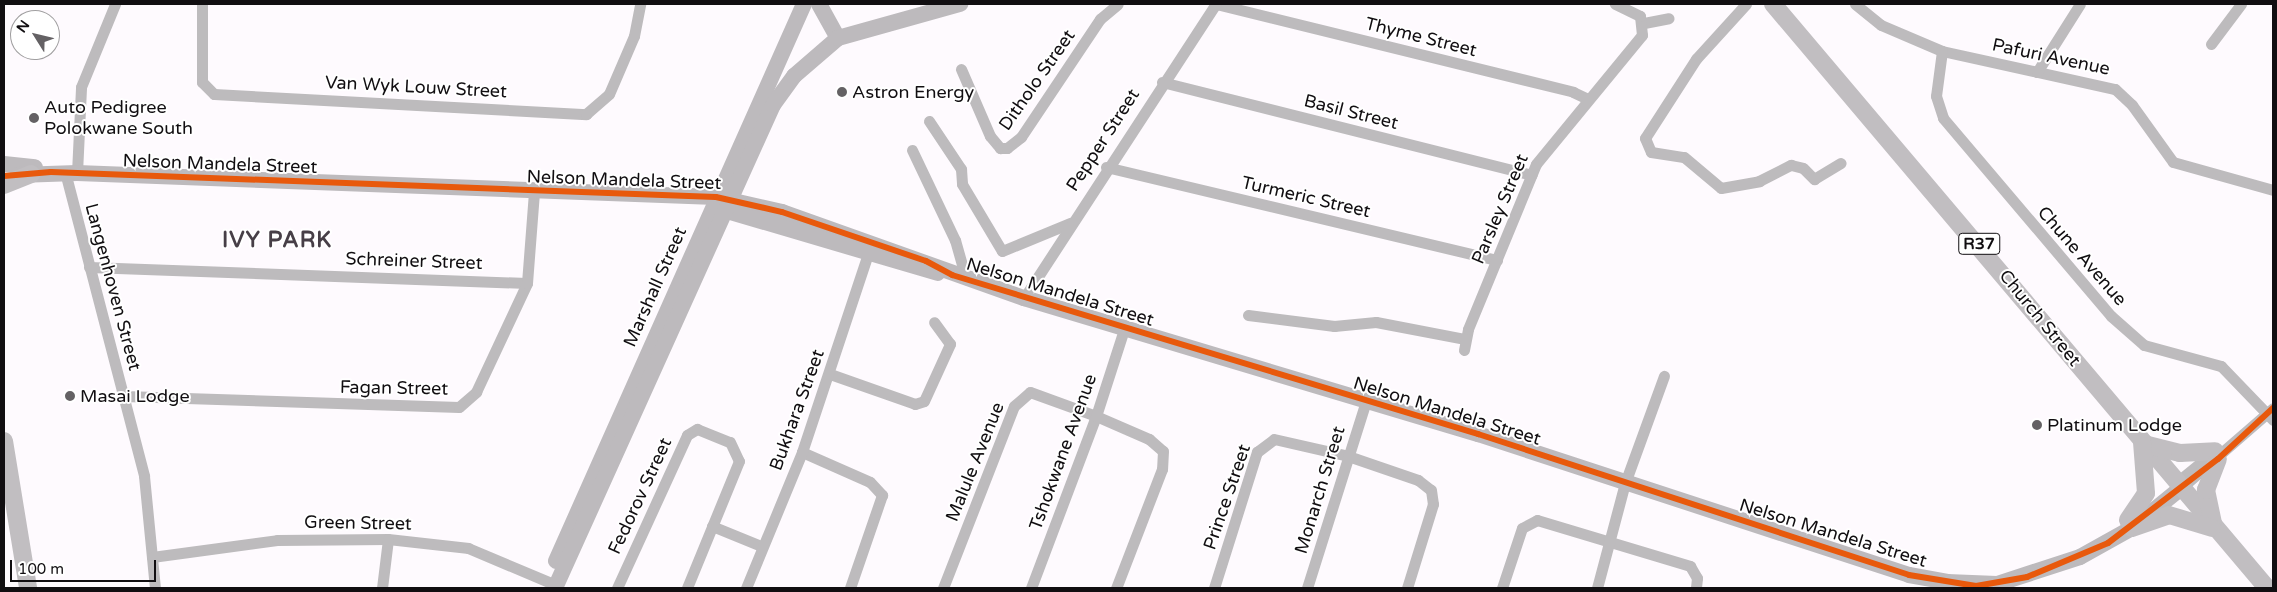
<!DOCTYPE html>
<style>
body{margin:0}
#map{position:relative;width:2277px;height:592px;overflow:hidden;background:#fefafe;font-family:"Varela Round",sans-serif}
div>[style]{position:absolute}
.street>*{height:11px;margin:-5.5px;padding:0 5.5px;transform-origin:5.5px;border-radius:5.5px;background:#bdbbbd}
.secondary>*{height:16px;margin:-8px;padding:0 8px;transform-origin:8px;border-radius:8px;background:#bdbabd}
.primary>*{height:18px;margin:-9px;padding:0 9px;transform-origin:9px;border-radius:9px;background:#c1bec1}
.cycleway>*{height:6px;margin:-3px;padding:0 3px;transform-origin:3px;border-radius:3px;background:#e8590c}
.dots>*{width:14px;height:14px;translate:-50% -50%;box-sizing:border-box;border:2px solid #fff;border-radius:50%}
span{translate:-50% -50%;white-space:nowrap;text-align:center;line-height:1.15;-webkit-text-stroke:4px #fff;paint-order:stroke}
.shield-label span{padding:1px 4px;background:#fff;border:1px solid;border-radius:4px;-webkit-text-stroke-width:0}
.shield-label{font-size:16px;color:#110e11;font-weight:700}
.street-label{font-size:18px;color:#110e11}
.poi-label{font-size:18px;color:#110e11}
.left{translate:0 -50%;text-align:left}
.district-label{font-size:22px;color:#473f47;font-weight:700;letter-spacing:1px}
.frame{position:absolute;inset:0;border:5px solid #110e11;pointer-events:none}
.north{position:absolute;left:10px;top:10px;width:50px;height:50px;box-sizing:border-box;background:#fff;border:1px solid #a09fa0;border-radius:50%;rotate:306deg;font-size:14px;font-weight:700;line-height:20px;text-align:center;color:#110e11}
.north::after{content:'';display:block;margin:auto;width:18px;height:22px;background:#646164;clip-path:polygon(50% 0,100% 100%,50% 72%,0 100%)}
.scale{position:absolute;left:10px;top:560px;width:146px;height:22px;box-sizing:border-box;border:2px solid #110e11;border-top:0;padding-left:6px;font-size:15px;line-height:18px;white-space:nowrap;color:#110e11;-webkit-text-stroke:4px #fff;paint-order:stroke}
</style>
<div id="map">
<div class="street">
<i style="left:202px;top:4px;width:78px;rotate:90deg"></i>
<i style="left:202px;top:82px;width:17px;rotate:45deg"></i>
<i style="left:214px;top:94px;width:373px;rotate:3.1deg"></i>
<i style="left:586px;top:114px;width:30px;rotate:-41deg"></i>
<i style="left:609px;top:94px;width:63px;rotate:-66.7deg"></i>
<i style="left:634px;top:36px;width:33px;rotate:-79deg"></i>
<i style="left:1216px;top:4px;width:368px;rotate:13.8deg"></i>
<i style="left:1573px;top:92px;width:17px;rotate:25deg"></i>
<i style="left:1746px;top:4px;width:74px;rotate:132.3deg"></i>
<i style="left:1696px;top:59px;width:94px;rotate:122.8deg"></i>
<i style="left:1645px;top:138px;width:15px;rotate:67deg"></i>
<i style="left:1651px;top:152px;width:33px;rotate:9deg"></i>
<i style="left:1684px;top:157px;width:48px;rotate:40deg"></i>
<i style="left:1721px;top:188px;width:39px;rotate:-10deg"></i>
<i style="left:1759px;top:181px;width:36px;rotate:-27deg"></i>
<i style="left:1791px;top:165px;width:12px;rotate:14deg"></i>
<i style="left:1803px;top:168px;width:16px;rotate:45deg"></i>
<i style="left:1814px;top:179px;width:31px;rotate:-31deg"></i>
<i style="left:1855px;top:4px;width:33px;rotate:39deg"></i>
<i style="left:1881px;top:25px;width:66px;rotate:23.1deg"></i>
<i style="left:1942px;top:51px;width:177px;rotate:12.4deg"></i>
<i style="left:2115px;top:89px;width:23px;rotate:43deg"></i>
<i style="left:2132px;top:105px;width:70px;rotate:54.3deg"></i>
<i style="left:2173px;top:162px;width:104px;rotate:15.6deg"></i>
<i style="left:1644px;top:23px;width:25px;rotate:-11deg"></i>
<i style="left:2211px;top:44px;width:50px;rotate:-53.1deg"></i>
<i style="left:1942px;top:51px;width:45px;rotate:97.6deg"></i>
<i style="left:1936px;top:96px;width:23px;rotate:72deg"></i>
<i style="left:1943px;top:118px;width:260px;rotate:49.7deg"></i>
<i style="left:2111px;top:316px;width:44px;rotate:41.3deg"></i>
<i style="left:2144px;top:345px;width:80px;rotate:15.3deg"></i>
<i style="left:2221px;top:366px;width:75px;rotate:46.1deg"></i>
<i style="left:961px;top:69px;width:73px;rotate:66.6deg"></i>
<i style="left:990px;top:136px;width:16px;rotate:50deg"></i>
<i style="left:1000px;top:148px;width:7px"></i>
<i style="left:1007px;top:148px;width:18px;rotate:-38deg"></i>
<i style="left:1021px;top:137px;width:142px;rotate:-56.2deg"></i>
<i style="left:1100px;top:19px;width:23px;rotate:-40deg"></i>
<i style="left:2037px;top:72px;width:80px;rotate:-57.7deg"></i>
<i style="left:1162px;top:82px;width:381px;rotate:14.1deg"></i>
<i style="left:929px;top:121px;width:58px;rotate:56.3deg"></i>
<i style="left:961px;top:169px;width:15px;rotate:86deg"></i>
<i style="left:962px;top:184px;width:78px;rotate:59.2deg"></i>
<i style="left:1002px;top:251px;width:74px;rotate:-22.4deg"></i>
<i style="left:912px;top:150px;width:100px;rotate:64.5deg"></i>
<i style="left:955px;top:240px;width:41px;rotate:74.2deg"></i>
<i style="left:1106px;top:167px;width:402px;rotate:13.4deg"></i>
<i style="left:65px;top:172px;width:314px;rotate:75.4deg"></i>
<i style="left:144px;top:476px;width:113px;rotate:84.4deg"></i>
<i style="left:77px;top:173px;width:86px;rotate:-87.3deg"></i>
<i style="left:81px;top:87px;width:90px;rotate:-67.7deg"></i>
<i style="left:89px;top:267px;width:438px;rotate:2.1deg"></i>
<i style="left:1024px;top:298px;width:351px;rotate:-56.9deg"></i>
<i style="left:1248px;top:315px;width:87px;rotate:7.3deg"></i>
<i style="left:1334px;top:326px;width:42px;rotate:-5.4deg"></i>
<i style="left:1376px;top:322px;width:91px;rotate:10.8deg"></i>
<i style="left:1464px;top:350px;width:21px;rotate:-79deg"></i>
<i style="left:1468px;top:329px;width:178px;rotate:-67.6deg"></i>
<i style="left:1536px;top:164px;width:167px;rotate:-50.6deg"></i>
<i style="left:1642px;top:35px;width:19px;rotate:-96deg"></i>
<i style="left:1640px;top:16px;width:28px;rotate:-154deg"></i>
<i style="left:830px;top:374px;width:90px;rotate:19.4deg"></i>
<i style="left:915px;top:404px;width:9px;rotate:-18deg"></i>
<i style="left:924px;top:401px;width:63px;rotate:-65.5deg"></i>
<i style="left:950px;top:344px;width:27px;rotate:-126deg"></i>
<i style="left:124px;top:396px;width:335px;rotate:1.9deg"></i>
<i style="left:459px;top:407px;width:23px;rotate:-41deg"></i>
<i style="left:476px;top:392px;width:120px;rotate:-64.9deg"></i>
<i style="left:527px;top:283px;width:91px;rotate:-85.6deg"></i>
<i style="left:802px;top:452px;width:74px;rotate:23.8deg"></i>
<i style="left:870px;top:482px;width:18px;rotate:47deg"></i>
<i style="left:882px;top:495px;width:98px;rotate:109deg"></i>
<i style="left:2177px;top:482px;width:49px;rotate:-39.2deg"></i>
<i style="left:2181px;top:488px;width:121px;rotate:-41deg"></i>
<i style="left:712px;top:526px;width:53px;rotate:22.2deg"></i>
<i style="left:152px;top:557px;width:126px;rotate:-7.7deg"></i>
<i style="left:277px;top:540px;width:111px;rotate:-0.5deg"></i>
<i style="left:388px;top:539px;width:81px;rotate:6.4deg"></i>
<i style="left:468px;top:548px;width:95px;rotate:22.8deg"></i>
<i style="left:382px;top:588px;width:49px;rotate:-83deg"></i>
<i style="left:617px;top:588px;width:168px;rotate:-65.4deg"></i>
<i style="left:687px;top:435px;width:12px;rotate:-31deg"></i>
<i style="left:697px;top:429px;width:35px;rotate:22deg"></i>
<i style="left:730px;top:442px;width:21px;rotate:65deg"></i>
<i style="left:739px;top:461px;width:137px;rotate:112.3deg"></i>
<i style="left:746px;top:588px;width:147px;rotate:-67.6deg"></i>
<i style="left:802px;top:452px;width:216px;rotate:-71.6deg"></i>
<i style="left:943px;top:588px;width:195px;rotate:-68.7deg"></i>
<i style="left:1014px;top:406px;width:21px;rotate:-41deg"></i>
<i style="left:1030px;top:392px;width:70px;rotate:20deg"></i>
<i style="left:1096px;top:416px;width:58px;rotate:23.5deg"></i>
<i style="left:1149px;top:439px;width:18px;rotate:41deg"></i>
<i style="left:1163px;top:451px;width:18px;rotate:93deg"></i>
<i style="left:1162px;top:469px;width:128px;rotate:111.1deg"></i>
<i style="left:1031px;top:588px;width:184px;rotate:-69.3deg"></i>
<i style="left:1096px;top:416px;width:95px;rotate:-72.1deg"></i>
<i style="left:1214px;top:588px;width:143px;rotate:-72.5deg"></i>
<i style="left:1257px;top:452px;width:21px;rotate:-37deg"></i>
<i style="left:1274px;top:439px;width:76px;rotate:12.9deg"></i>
<i style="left:1348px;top:456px;width:74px;rotate:18.9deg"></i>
<i style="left:1418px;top:480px;width:16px;rotate:38deg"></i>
<i style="left:1431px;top:490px;width:14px;rotate:82deg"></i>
<i style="left:1433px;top:504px;width:88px;rotate:107.2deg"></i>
<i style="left:1307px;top:588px;width:196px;rotate:-72.5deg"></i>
<i style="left:1502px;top:588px;width:63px;rotate:-71.6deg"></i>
<i style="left:1522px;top:528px;width:17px;rotate:-28deg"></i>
<i style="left:1537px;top:520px;width:160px;rotate:16.7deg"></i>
<i style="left:1690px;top:566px;width:14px;rotate:60deg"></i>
<i style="left:1697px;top:578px;width:10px;rotate:96deg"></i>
<i style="left:1597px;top:588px;width:109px;rotate:-75.1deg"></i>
<i style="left:1625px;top:483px;width:114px;rotate:-70deg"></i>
</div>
<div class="secondary">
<i style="left:819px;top:4px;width:39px;rotate:61deg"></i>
<i style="left:4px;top:164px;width:31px;rotate:6deg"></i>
<i style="left:18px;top:175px;width:59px;rotate:-1.9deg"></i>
<i style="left:77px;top:173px;width:639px;rotate:2.15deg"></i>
<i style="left:716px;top:197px;width:68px;rotate:12.8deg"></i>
<i style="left:782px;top:212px;width:257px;rotate:19.6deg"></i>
<i style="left:1024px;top:298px;width:474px;rotate:16.7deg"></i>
<i style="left:1478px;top:434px;width:453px;rotate:18.1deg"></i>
<i style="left:1909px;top:575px;width:39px;rotate:10deg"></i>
<i style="left:1947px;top:582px;width:50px;rotate:2.3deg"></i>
<i style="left:1997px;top:584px;width:87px;rotate:-18deg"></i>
<i style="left:2080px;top:557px;width:60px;rotate:-29.1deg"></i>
<i style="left:2132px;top:528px;width:63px;rotate:-39.2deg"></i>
<i style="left:717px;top:208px;width:230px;rotate:16.4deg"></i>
<i style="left:556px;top:561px;width:610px;rotate:-66deg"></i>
<i style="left:555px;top:588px;width:530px;rotate:-65.71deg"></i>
<i style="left:773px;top:105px;width:36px;rotate:-54deg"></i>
<i style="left:794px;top:76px;width:58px;rotate:-40.8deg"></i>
<i style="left:838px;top:38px;width:127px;rotate:-15.6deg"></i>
</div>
<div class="primary">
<i style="left:1773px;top:4px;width:765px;rotate:49.77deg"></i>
<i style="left:4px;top:185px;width:29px;rotate:-22deg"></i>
<i style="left:4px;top:441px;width:149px;rotate:80.7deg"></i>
<i style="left:2144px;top:444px;width:37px;rotate:14deg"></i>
<i style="left:2180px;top:453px;width:35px;rotate:-3deg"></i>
<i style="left:2128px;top:520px;width:32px;rotate:-56deg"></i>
<i style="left:2146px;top:493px;width:51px;rotate:-94.5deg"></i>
<i style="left:2213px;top:523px;width:34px;rotate:-102deg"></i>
<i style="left:2206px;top:490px;width:33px;rotate:-69deg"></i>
<i style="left:2132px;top:528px;width:39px;rotate:-19deg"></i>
<i style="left:2169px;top:515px;width:45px;rotate:16.8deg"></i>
</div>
<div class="cycleway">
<i style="left:4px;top:176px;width:47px;rotate:-4.9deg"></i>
<i style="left:51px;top:172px;width:665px;rotate:2.15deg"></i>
<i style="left:716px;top:197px;width:68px;rotate:12.8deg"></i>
<i style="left:782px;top:212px;width:152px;rotate:18.8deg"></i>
<i style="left:926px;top:261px;width:30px;rotate:28deg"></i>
<i style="left:952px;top:275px;width:550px;rotate:16.82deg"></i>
<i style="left:1478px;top:434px;width:453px;rotate:18.1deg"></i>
<i style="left:1909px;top:575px;width:68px;rotate:9.3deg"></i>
<i style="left:1976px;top:586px;width:52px;rotate:-10deg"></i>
<i style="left:2027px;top:577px;width:88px;rotate:-22.8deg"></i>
<i style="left:2108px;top:543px;width:138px;rotate:-37.4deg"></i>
<i style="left:2218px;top:459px;width:75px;rotate:-42.8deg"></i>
</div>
<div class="dots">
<i style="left:842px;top:92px;background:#646164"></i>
<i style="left:34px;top:118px;background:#646164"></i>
<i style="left:70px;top:396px;background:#646164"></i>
<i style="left:2037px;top:425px;background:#646164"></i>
</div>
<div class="shield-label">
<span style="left:1979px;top:244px">R37</span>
</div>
<div class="street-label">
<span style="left:1421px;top:37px;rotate:14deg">Thyme Street</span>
<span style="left:2051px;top:57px;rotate:12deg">Pafuri Avenue</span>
<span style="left:1037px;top:80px;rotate:-55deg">Ditholo Street</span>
<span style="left:416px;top:87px;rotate:3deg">Van Wyk Louw Street</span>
<span style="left:1351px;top:112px;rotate:14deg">Basil Street</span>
<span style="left:1103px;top:140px;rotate:-57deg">Pepper Street</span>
<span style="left:220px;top:164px;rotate:2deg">Nelson Mandela Street</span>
<span style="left:624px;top:180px;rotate:2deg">Nelson Mandela Street</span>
<span style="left:1306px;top:197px;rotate:13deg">Turmeric Street</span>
<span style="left:1500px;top:209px;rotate:-67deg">Parsley Street</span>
<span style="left:2082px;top:256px;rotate:49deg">Chune Avenue</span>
<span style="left:414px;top:261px;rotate:2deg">Schreiner Street</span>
<span style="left:113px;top:287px;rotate:75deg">Langenhoven Street</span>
<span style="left:655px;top:287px;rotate:-66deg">Marshall Street</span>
<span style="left:1060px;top:292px;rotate:17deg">Nelson Mandela Street</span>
<span style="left:2040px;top:318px;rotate:51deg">Church Street</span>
<span style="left:394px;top:388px;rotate:1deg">Fagan Street</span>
<span style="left:797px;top:410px;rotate:-70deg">Bukhara Street</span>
<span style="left:1447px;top:411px;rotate:17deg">Nelson Mandela Street</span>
<span style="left:1063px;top:452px;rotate:-70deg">Tshokwane Avenue</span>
<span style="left:975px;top:462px;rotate:-68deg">Malule Avenue</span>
<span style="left:1320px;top:490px;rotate:-73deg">Monarch Street</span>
<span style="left:640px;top:496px;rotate:-65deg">Fedorov Street</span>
<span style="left:1227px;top:497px;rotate:-71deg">Prince Street</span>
<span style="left:358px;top:523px;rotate:1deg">Green Street</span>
<span style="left:1833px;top:533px;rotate:17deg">Nelson Mandela Street</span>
</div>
<div class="poi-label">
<span class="left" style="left:852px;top:92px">Astron Energy</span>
<span class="left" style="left:44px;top:118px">Auto Pedigree<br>Polokwane South</span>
<span class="left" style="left:80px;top:396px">Masai Lodge</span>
<span class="left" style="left:2047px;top:425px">Platinum Lodge</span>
</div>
<div class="district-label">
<span style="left:277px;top:241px">IVY PARK</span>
</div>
<div class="frame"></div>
<div class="north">N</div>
<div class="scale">100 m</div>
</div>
